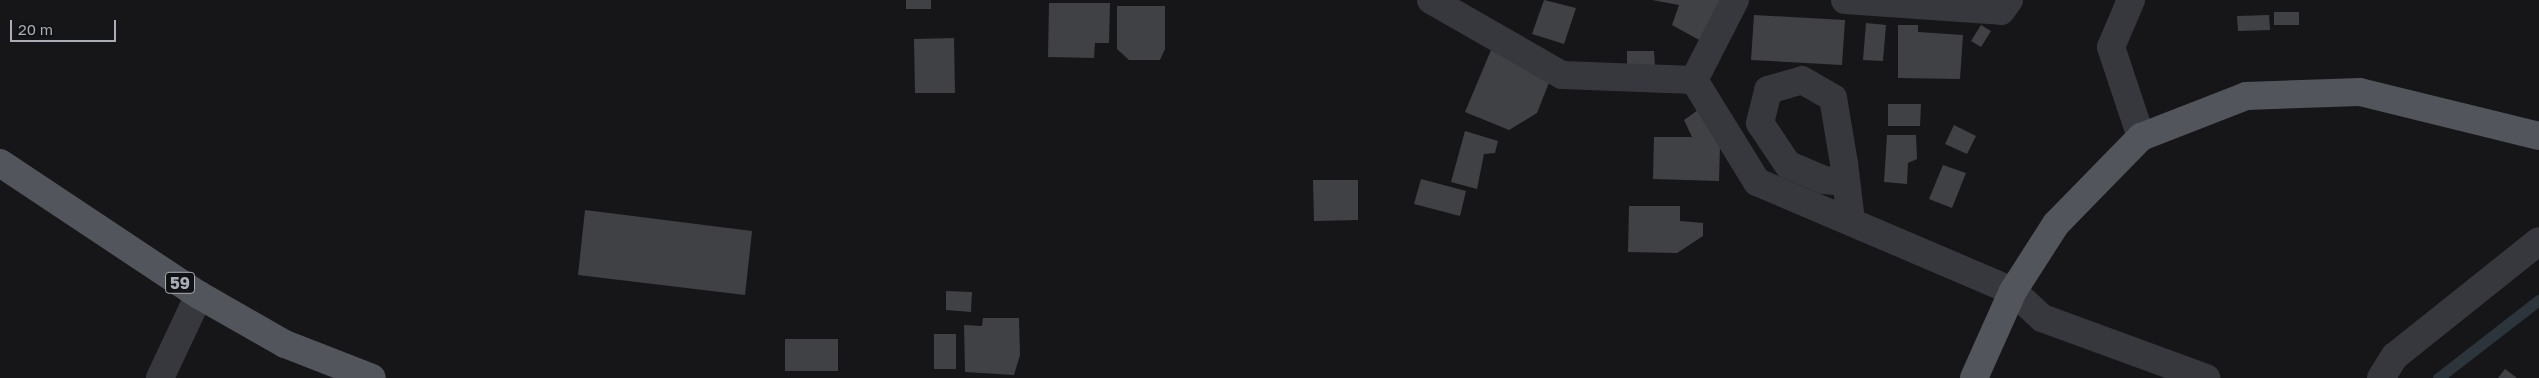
<!DOCTYPE html>
<style>
body{margin:0}
#map{position:relative;width:2539px;height:378px;overflow:hidden;background:#161618;font-family:"Golos Text",sans-serif}
div>[style]{position:absolute}
.stream>*{height:11px;margin:-5.5px;padding:0 5.5px;transform-origin:5.5px;border-radius:5.5px;background:#2c353c}
.building>*{inset:0;background:#404145}
.minor>*{height:28px;margin:-14px;padding:0 14px;transform-origin:14px;border-radius:14px;background:#37383d}
.major>*{height:28px;margin:-14px;padding:0 14px;transform-origin:14px;border-radius:14px;background:#53555c}
span{translate:-50% -50%;white-space:nowrap;text-align:center;line-height:1.15;-webkit-text-stroke:4px #111113;paint-order:stroke}
.shield-label span{padding:1px 4px;background:#111113;border:1px solid;border-radius:4px;-webkit-text-stroke-width:0}
.shield-label{font-size:16px;color:#a8adb8;font-weight:700}
.scale{position:absolute;left:10px;top:20px;width:106px;height:22px;box-sizing:border-box;border:2px solid #a8adb8;border-top:0;padding-left:6px;font-size:15px;line-height:18px;white-space:nowrap;color:#a8adb8;-webkit-text-stroke:4px #111113;paint-order:stroke}
</style>
<div id="map">
<div class="stream">
<i style="left:2438px;top:378px;width:128px;rotate:-37.7deg"></i>
</div>
<div class="building">
<i style="clip-path:polygon(906px 0,931px 0,931px 9px,906px 9px)"></i>
<i style="clip-path:polygon(1544px 0,1576px 8px,1564px 44px,1532px 34px)"></i>
<i style="clip-path:polygon(1652px 0,1724px 0,1701px 41px,1672px 25px,1679px 5px)"></i>
<i style="clip-path:polygon(1049px 3px,1110px 3px,1109px 43px,1095px 43px,1094px 58px,1048px 57px)"></i>
<i style="clip-path:polygon(1117px 6px,1165px 6px,1165px 49px,1160px 60px,1129px 60px,1117px 49px)"></i>
<i style="clip-path:polygon(2274px 12px,2299px 12px,2299px 25px,2274px 25px)"></i>
<i style="clip-path:polygon(1754px 15px,1845px 20px,1842px 65px,1751px 60px)"></i>
<i style="clip-path:polygon(2269px 15px,2270px 30px,2238px 31px,2237px 16px)"></i>
<i style="clip-path:polygon(1866px 23px,1886px 25px,1883px 61px,1863px 60px)"></i>
<i style="clip-path:polygon(1898px 25px,1918px 25px,1918px 32px,1963px 35px,1960px 79px,1898px 78px)"></i>
<i style="clip-path:polygon(1981px 25px,1991px 31px,1981px 47px,1971px 41px)"></i>
<i style="clip-path:polygon(954px 38px,955px 93px,915px 93px,914px 39px)"></i>
<i style="clip-path:polygon(1491px 50px,1552px 75px,1537px 113px,1509px 130px,1465px 112px)"></i>
<i style="clip-path:polygon(1627px 51px,1654px 51px,1655px 66px,1627px 67px)"></i>
<i style="clip-path:polygon(1888px 104px,1921px 104px,1920px 126px,1888px 126px)"></i>
<i style="clip-path:polygon(1698px 110px,1720px 146px,1719px 181px,1653px 179px,1654px 137px,1692px 137px,1684px 120px)"></i>
<i style="clip-path:polygon(1954px 125px,1976px 136px,1967px 154px,1945px 144px)"></i>
<i style="clip-path:polygon(1465px 131px,1498px 141px,1495px 153px,1484px 154px,1477px 189px,1451px 182px)"></i>
<i style="clip-path:polygon(1887px 135px,1916px 135px,1917px 159px,1908px 163px,1907px 184px,1884px 182px)"></i>
<i style="clip-path:polygon(1943px 165px,1966px 173px,1952px 208px,1929px 199px)"></i>
<i style="clip-path:polygon(1421px 179px,1466px 191px,1460px 216px,1414px 204px)"></i>
<i style="clip-path:polygon(1313px 180px,1358px 180px,1358px 220px,1314px 221px)"></i>
<i style="clip-path:polygon(1629px 206px,1680px 206px,1680px 221px,1703px 223px,1703px 236px,1677px 253px,1628px 252px)"></i>
<i style="clip-path:polygon(585px 210px,752px 231px,745px 295px,578px 275px)"></i>
<i style="clip-path:polygon(946px 291px,972px 292px,971px 312px,946px 310px)"></i>
<i style="clip-path:polygon(983px 318px,1019px 318px,1020px 355px,1014px 375px,965px 372px,964px 325px,982px 326px)"></i>
<i style="clip-path:polygon(934px 334px,956px 334px,956px 369px,934px 369px)"></i>
<i style="clip-path:polygon(785px 339px,838px 339px,838px 371px,785px 371px)"></i>
<i style="clip-path:polygon(2505px 369px,2517px 378px,2498px 378px)"></i>
</div>
<div class="minor">
<i style="left:1431px;top:0;width:151px;rotate:29.8deg"></i>
<i style="left:1562px;top:75px;width:132px;rotate:2.2deg"></i>
<i style="left:1694px;top:80px;width:120px;rotate:58.3deg"></i>
<i style="left:1757px;top:182px;width:278px;rotate:23.1deg"></i>
<i style="left:2013px;top:291px;width:40px;rotate:43deg"></i>
<i style="left:2042px;top:318px;width:175px;rotate:20.1deg"></i>
<i style="left:1845px;top:0;width:156px;rotate:4deg"></i>
<i style="left:2001px;top:11px;width:14px;rotate:-54deg"></i>
<i style="left:2131px;top:0;width:51px;rotate:113.1deg"></i>
<i style="left:2111px;top:47px;width:95px;rotate:71.6deg"></i>
<i style="left:1694px;top:80px;width:90px;rotate:-62.9deg"></i>
<i style="left:1846px;top:182px;width:22px;rotate:-175deg"></i>
<i style="left:1824px;top:180px;width:39px;rotate:-157deg"></i>
<i style="left:1788px;top:165px;width:50px;rotate:-123.7deg"></i>
<i style="left:1760px;top:123px;width:34px;rotate:-76deg"></i>
<i style="left:1768px;top:90px;width:35px;rotate:-16deg"></i>
<i style="left:1802px;top:80px;width:36px;rotate:30deg"></i>
<i style="left:1833px;top:98px;width:66px;rotate:80.4deg"></i>
<i style="left:1844px;top:163px;width:58px;rotate:83.1deg"></i>
<i style="left:160px;top:378px;width:92px;rotate:-64.8deg"></i>
<i style="left:2381px;top:378px;width:26px;rotate:-58deg"></i>
<i style="left:2395px;top:356px;width:184px;rotate:-38.6deg"></i>
</div>
<div class="major">
<i style="left:0;top:163px;width:239px;rotate:33.6deg"></i>
<i style="left:199px;top:295px;width:99px;rotate:29.7deg"></i>
<i style="left:285px;top:344px;width:93px;rotate:21.3deg"></i>
<i style="left:1974px;top:378px;width:95px;rotate:-65.9deg"></i>
<i style="left:2013px;top:291px;width:80px;rotate:-57.3deg"></i>
<i style="left:2056px;top:224px;width:122px;rotate:-45.7deg"></i>
<i style="left:2141px;top:137px;width:113px;rotate:-21.3deg"></i>
<i style="left:2246px;top:96px;width:114px;rotate:-2deg"></i>
<i style="left:2360px;top:92px;width:184px;rotate:13.8deg"></i>
</div>
<div class="shield-label">
<span style="left:180px;top:283px">59</span>
</div>
<div class="scale">20 m</div>
</div>
